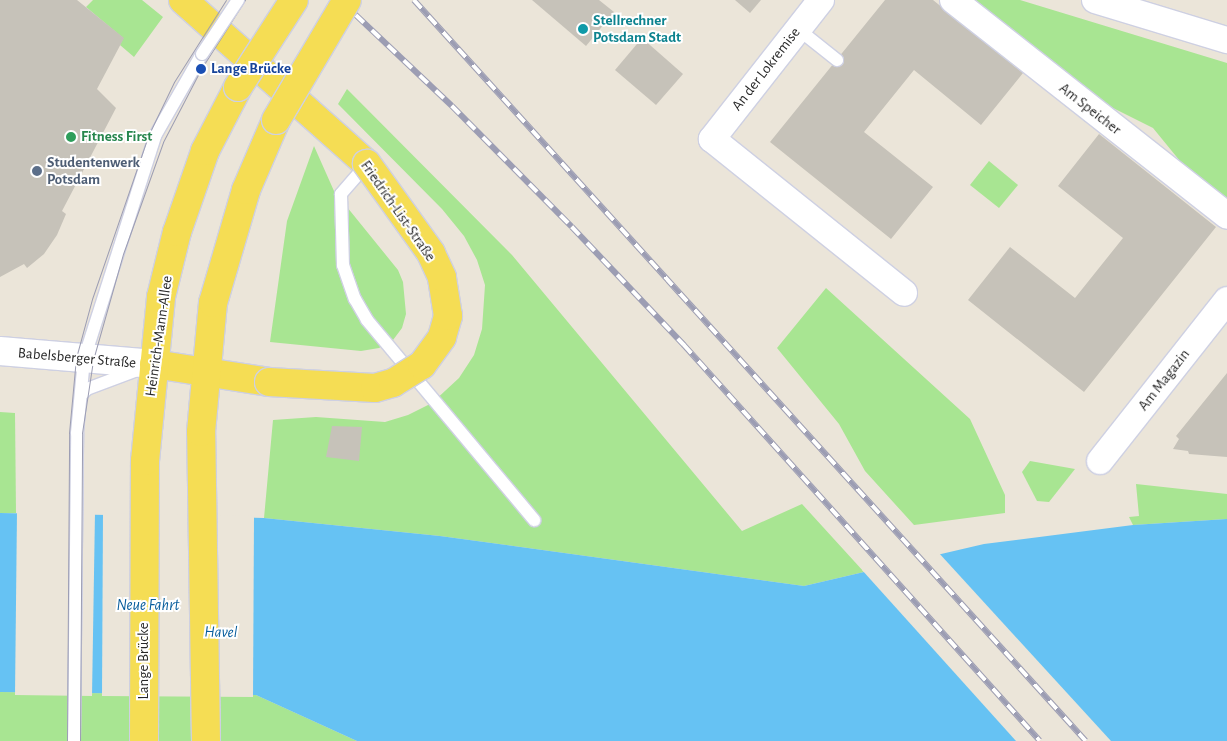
<!DOCTYPE html>
<meta charset="utf-8">
<style>
body{margin:0}
#map{position:relative;width:1227px;height:741px;overflow:hidden;background:#ebe5d9;font-family:"Alegreya Sans",sans-serif}
div>[style]{position:absolute}
.green>*{inset:0;background:#a8e592}
.water>*{inset:0;background:#66c2f3}
.pier>*{inset:0;background:#ebe5d9}
.building>*{inset:0;background:#c6c2b9}
.roads{filter:drop-shadow(1px 0 #ced0e2) drop-shadow(-1px 0 #ced0e2) drop-shadow(0 1px #ced0e2) drop-shadow(0 -1px #ced0e2)}
.service>*{height:12px;margin:-6px;padding:0 6px;transform-origin:6px;border-radius:6px;background:#fff}
.minor>*{height:26px;margin:-13px;padding:0 13px;transform-origin:13px;border-radius:13px;background:#fff}
.tertiary>*{height:28px;margin:-14px;padding:0 14px;transform-origin:14px;border-radius:14px;background:#fff}
.primary>*{height:28px;margin:-14px;padding:0 14px;transform-origin:14px;border-radius:14px;background:#f5dd54}
.tram>*{height:1px;margin:-0.5px;padding:0 0.5px;transform-origin:0.5px;border-radius:0.5px;background:#9c9db3}
.rail>*{height:5.5px;margin-top:-2.75px;transform-origin:0;background:repeating-linear-gradient(90deg,#fff 0 11px,#9c9db3 0 22px);box-sizing:border-box;border-block:1px solid #9c9db3}
.bridges{filter:drop-shadow(1px 0 #ced0e2) drop-shadow(-1px 0 #ced0e2) drop-shadow(0 1px #ced0e2) drop-shadow(0 -1px #ced0e2)}
.service-bridge>*{height:12px;margin:-6px;padding:0 6px;transform-origin:6px;border-radius:6px;background:#fff}
.primary-bridge>*{height:28px;margin:-14px;padding:0 14px;transform-origin:14px;border-radius:14px;background:#f5dd54}
.dots>*{width:14px;height:14px;translate:-50% -50%;box-sizing:border-box;border:2px solid #fff;border-radius:50%}
span{translate:-50% -50%;white-space:nowrap;text-align:center;line-height:1.15;-webkit-text-stroke:4px #fff;paint-order:stroke}
.culture-label{font-size:15px;color:#0d838f;font-weight:700}
.left{translate:0 -50%;text-align:left}
.transit-label{font-size:15px;color:#164399;font-weight:700}
.street-label{font-size:15px;color:#282828}
.leisure-label{font-size:15px;color:#27864d;font-weight:700}
.service-label{font-size:15px;color:#4e5e75;font-weight:700}
.water-label{font-size:16px;color:#085d9c;font-style:italic}
</style>
<div id="map">
<div class="green">
<i style="clip-path:polygon(93px 0,142px 0,163px 17px,134px 57px,120px 45px,123px 38px,86px 7px)"></i>
<i style="clip-path:polygon(972px 0,1020px 0,1227px 63px,1227px 206px,1198px 183px,1153px 128px,1105px 104px)"></i>
<i style="clip-path:polygon(347px 89px,512px 255px,742px 531px,802px 504px,864px 572px,804px 586px,440px 536px,264px 518px,273px 420px,316px 417px,385px 422px,408px 415px,432px 403px,459px 378px,474px 355px,482px 329px,485px 285px,477px 260px,464px 236px,442px 209px,338px 104px)"></i>
<i style="clip-path:polygon(314px 146px,334px 191px,398px 270px,403px 282px,406px 314px,402px 328px,393px 340px,379px 348px,361px 351px,270px 342px,287px 221px)"></i>
<i style="clip-path:polygon(989px 161px,1018px 185px,999px 208px,970px 185px)"></i>
<i style="clip-path:polygon(826px 288px,970px 419px,1005px 495px,1005px 513px,914px 525px,865px 471px,839px 424px,777px 348px)"></i>
<i style="clip-path:polygon(0 412px,15px 413px,16px 513px,0 513px)"></i>
<i style="clip-path:polygon(1030px 461px,1075px 469px,1049px 502px,1037px 501px,1022px 472px)"></i>
<i style="clip-path:polygon(1136px 484px,1227px 494px,1227px 519px,1133px 525px,1129px 517px,1139px 516px)"></i>
<i style="clip-path:polygon(0 692px,256px 695px,357px 741px,0 741px)"></i>
</div>
<div class="water">
<i style="clip-path:polygon(0 513px,264px 518px,440px 536px,804px 586px,984px 544px,1133px 525px,1227px 519px,1227px 741px,357px 741px,256px 695px,0 692px)"></i>
</div>
<div class="pier">
<i style="clip-path:polygon(17px 511px,95px 512px,92px 696px,15px 695px)"></i>
<i style="clip-path:polygon(103px 513px,254px 516px,253px 697px,102px 696px)"></i>
<i style="clip-path:polygon(938px 552px,1111px 741px,1016px 741px,862px 570px)"></i>
</div>
<div class="building">
<i style="clip-path:polygon(0 0,77px 0,124px 38px,97px 89px,116px 108px,62px 211px,66px 214px,57px 235px,44px 254px,27px 268px,24px 264px,0 277px)"></i>
<i style="clip-path:polygon(532px 0,599px 0,614px 12px,586px 46px)"></i>
<i style="clip-path:polygon(735px 0,761px 0,750px 13px)"></i>
<i style="clip-path:polygon(885px 0,933px 0,1023px 73px,981px 125px,914px 70px,864px 132px,933px 187px,891px 239px,770px 142px)"></i>
<i style="clip-path:polygon(642px 38px,683px 74px,656px 105px,615px 70px)"></i>
<i style="clip-path:polygon(1099px 134px,1216px 227px,1084px 392px,968px 300px,1010px 247px,1075px 298px,1123px 238px,1058px 186px)"></i>
<i style="clip-path:polygon(1227px 373px,1227px 457px,1189px 454px,1188px 451px,1173px 449px,1179px 439px,1176px 436px)"></i>
<i style="clip-path:polygon(332px 426px,362px 427px,359px 461px,326px 457px)"></i>
</div>
<div class="roads">
<div class="service">
<i style="left:798px;top:29px;width:50px;rotate:38.5deg"></i>
<i style="left:367px;top:164px;width:40px;rotate:131deg"></i>
<i style="left:341px;top:194px;width:71px;rotate:88.4deg"></i>
<i style="left:343px;top:265px;width:36px;rotate:71deg"></i>
<i style="left:355px;top:299px;width:24px;rotate:60deg"></i>
<i style="left:367px;top:320px;width:261px;rotate:50.1deg"></i>
<i style="left:82px;top:394px;width:7px;rotate:-45deg"></i>
<i style="left:87px;top:389px;width:57px;rotate:-20.7deg"></i>
<i style="left:74px;top:741px;width:308px;rotate:-89.4deg"></i>
<i style="left:77px;top:433px;width:74px;rotate:-84.6deg"></i>
<i style="left:84px;top:359px;width:234px;rotate:-72.3deg"></i>
<i style="left:155px;top:136px;width:95px;rotate:-60.2deg"></i>
</div>
<div class="minor">
<i style="left:821px;top:0;width:177px;rotate:128.1deg"></i>
<i style="left:712px;top:139px;width:246px;rotate:38.7deg"></i>
<i style="left:953px;top:0;width:349px;rotate:38.2deg"></i>
<i style="left:1095px;top:0;width:138px;rotate:16.9deg"></i>
<i style="left:1100px;top:461px;width:205px;rotate:-51.7deg"></i>
</div>
<div class="tertiary">
<i style="left:0;top:351px;width:155px;rotate:4.8deg"></i>
</div>
<div class="primary">
<i style="left:183px;top:0;width:246px;rotate:41.7deg"></i>
<i style="left:154px;top:364px;width:116px;rotate:8.9deg"></i>
<i style="left:144px;top:741px;width:280px;rotate:-89.8deg"></i>
<i style="left:145px;top:461px;width:165px;rotate:-84.4deg"></i>
<i style="left:161px;top:297px;width:67px;rotate:-76.2deg"></i>
<i style="left:177px;top:232px;width:86px;rotate:-70.9deg"></i>
<i style="left:205px;top:151px;width:72px;rotate:-62.7deg"></i>
<i style="left:206px;top:741px;width:309px;rotate:-90.9deg"></i>
<i style="left:201px;top:432px;width:130px;rotate:-84.7deg"></i>
<i style="left:213px;top:303px;width:118px;rotate:-73.7deg"></i>
<i style="left:246px;top:190px;width:76px;rotate:-66.8deg"></i>
</div>
</div>
<div class="tram">
<i style="left:67px;top:741px;width:308px;rotate:-89.6deg"></i>
<i style="left:69px;top:433px;width:75px;rotate:-84.7deg"></i>
<i style="left:76px;top:358px;width:61px;rotate:-74.8deg"></i>
<i style="left:92px;top:299px;width:172px;rotate:-71deg"></i>
<i style="left:148px;top:136px;width:60px;rotate:-64.3deg"></i>
<i style="left:174px;top:82px;width:97px;rotate:-57.6deg"></i>
<i style="left:80px;top:741px;width:308px;rotate:-89.6deg"></i>
<i style="left:82px;top:433px;width:74px;rotate:-81.4deg"></i>
<i style="left:93px;top:360px;width:110px;rotate:-74.2deg"></i>
<i style="left:123px;top:254px;width:119px;rotate:-70.3deg"></i>
<i style="left:163px;top:142px;width:82px;rotate:-62.5deg"></i>
<i style="left:201px;top:69px;width:82px;rotate:-57.5deg"></i>
</div>
<div class="rail">
<i style="left:340px;top:0;width:154px;rotate:43.4deg"></i>
<i style="left:452px;top:106px;width:170px;rotate:45.2deg"></i>
<i style="left:572px;top:227px;width:163px;rotate:46.5deg"></i>
<i style="left:684px;top:345px;width:532px;rotate:48.04deg"></i>
<i style="left:414px;top:0;width:1000px;rotate:47.8deg"></i>
</div>
<div class="bridges">
<div class="service-bridge">
<i style="left:202px;top:54px;width:65px;rotate:-56.3deg"></i>
</div>
<div class="primary-bridge">
<i style="left:238px;top:87px;width:103px;rotate:-57.2deg"></i>
<i style="left:276px;top:120px;width:139px;rotate:-59.4deg"></i>
<i style="left:269px;top:382px;width:106px;rotate:3.2deg"></i>
<i style="left:375px;top:388px;width:19px;rotate:-16deg"></i>
<i style="left:393px;top:383px;width:34px;rotate:-32deg"></i>
<i style="left:422px;top:365px;width:34px;rotate:-54deg"></i>
<i style="left:442px;top:337px;width:22px;rotate:-74deg"></i>
<i style="left:448px;top:316px;width:39px;rotate:-99deg"></i>
<i style="left:442px;top:277px;width:26px;rotate:-115deg"></i>
<i style="left:431px;top:253px;width:110px;rotate:-125.7deg"></i>
</div>
</div>
<div class="dots">
<i style="left:583px;top:29px;background:#0f9aa8"></i>
<i style="left:201px;top:69px;background:#1a4fb4"></i>
<i style="left:71px;top:137px;background:#2e9e5b"></i>
<i style="left:37px;top:171px;background:#5c6f8a"></i>
</div>
<div class="culture-label">
<span class="left" style="left:593px;top:29px">Stellrechner<br>Potsdam Stadt</span>
</div>
<div class="transit-label">
<span class="left" style="left:211px;top:69px">Lange Brücke</span>
</div>
<div class="street-label">
<span style="left:766px;top:69px;rotate:-52deg">An der Lokremise</span>
<span style="left:1090px;top:109px;rotate:38deg">Am Speicher</span>
<span style="left:398px;top:211px;rotate:55deg">Friedrich-List-Straße</span>
<span style="left:159px;top:336px;rotate:-82deg">Heinrich-Mann-Allee</span>
<span style="left:77px;top:358px;rotate:5deg">Babelsberger Straße</span>
<span style="left:1164px;top:380px;rotate:-52deg">Am Magazin</span>
<span style="left:144px;top:661px;rotate:-90deg">Lange Brücke</span>
</div>
<div class="leisure-label">
<span class="left" style="left:81px;top:137px">Fitness First</span>
</div>
<div class="service-label">
<span class="left" style="left:47px;top:171px">Studentenwerk<br>Potsdam</span>
</div>
<div class="water-label">
<span style="left:148px;top:605px">Neue Fahrt</span>
<span style="left:221px;top:632px;rotate:1deg">Havel</span>
</div>
</div>
